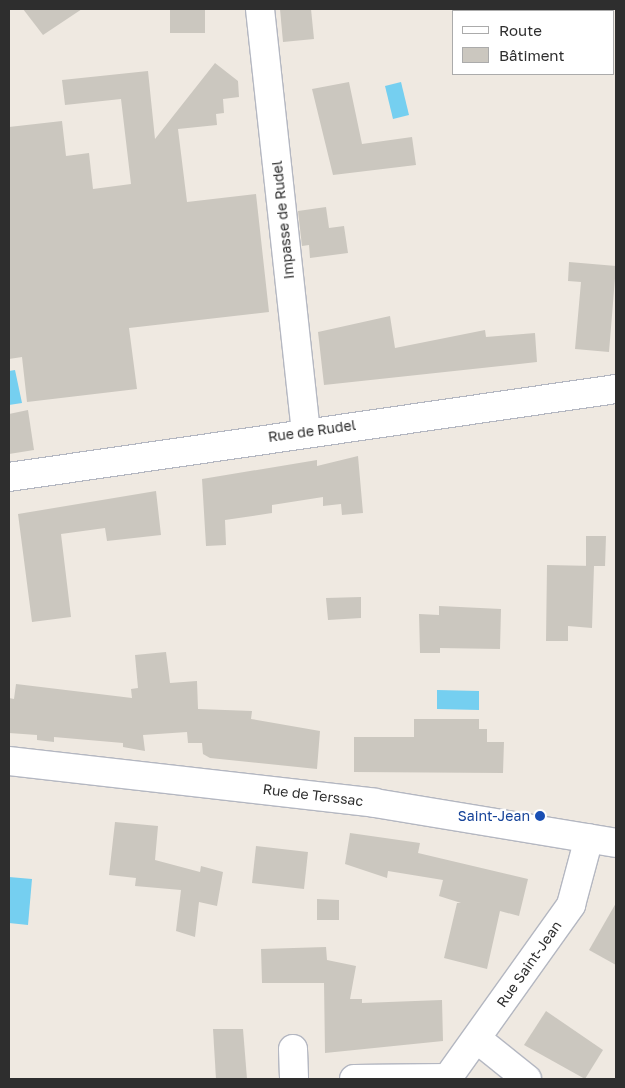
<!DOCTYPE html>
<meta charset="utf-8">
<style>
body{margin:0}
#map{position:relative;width:625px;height:1088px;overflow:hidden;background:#efe9e1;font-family:"Golos Text",sans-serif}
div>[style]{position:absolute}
.water>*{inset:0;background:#75cff0}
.building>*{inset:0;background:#cbc7bf}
.roads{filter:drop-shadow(1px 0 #b4b7c1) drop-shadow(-1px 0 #b4b7c1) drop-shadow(0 1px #b4b7c1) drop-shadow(0 -1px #b4b7c1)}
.minor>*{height:28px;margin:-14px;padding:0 14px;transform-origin:14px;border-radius:14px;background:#fff}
.dots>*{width:14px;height:14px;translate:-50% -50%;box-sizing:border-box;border:2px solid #fff;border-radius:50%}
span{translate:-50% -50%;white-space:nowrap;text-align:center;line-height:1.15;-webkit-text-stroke:4.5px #fff;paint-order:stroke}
.street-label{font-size:14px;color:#2e2e2e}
.transit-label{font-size:14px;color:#164399}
.right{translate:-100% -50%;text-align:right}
.frame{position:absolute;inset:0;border:10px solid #2e2e2e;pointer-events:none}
.legend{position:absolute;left:452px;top:10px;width:162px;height:65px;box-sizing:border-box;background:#fff;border:1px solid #ababab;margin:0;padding:6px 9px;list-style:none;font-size:15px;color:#2e2e2e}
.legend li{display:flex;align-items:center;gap:10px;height:25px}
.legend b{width:25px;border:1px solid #ababab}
</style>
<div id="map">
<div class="water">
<i style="clip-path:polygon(401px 82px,409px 115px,393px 119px,385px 86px)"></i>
<i style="clip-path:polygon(15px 370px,22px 403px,9px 405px,9px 371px)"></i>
<i style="clip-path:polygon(437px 690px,479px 691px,479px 710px,437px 709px)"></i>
<i style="clip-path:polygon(9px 877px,32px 879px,28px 925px,9px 923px)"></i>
</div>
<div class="building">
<i style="clip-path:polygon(23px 9px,82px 9px,43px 35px)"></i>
<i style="clip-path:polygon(170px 9px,205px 9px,205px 33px,170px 33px)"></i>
<i style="clip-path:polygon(280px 9px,311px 9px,314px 39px,283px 42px)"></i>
<i style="clip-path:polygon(215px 63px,238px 81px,239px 97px,223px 99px,224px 113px,216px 114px,217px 125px,178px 129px,187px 202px,256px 194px,269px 312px,129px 328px,137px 389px,27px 402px,22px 357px,9px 359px,9px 127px,62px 121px,66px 156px,89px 153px,93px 189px,131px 184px,121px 99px,65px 105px,62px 80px,148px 71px,155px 139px)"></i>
<i style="clip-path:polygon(349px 82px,362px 144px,412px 137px,416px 165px,333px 175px,312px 89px)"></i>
<i style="clip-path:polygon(326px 207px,329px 228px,344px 226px,348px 253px,310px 258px,309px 245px,302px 246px,298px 211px)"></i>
<i style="clip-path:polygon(569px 262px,616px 266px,609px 352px,575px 349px,581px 282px,568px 281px)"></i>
<i style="clip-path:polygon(390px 316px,395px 348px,485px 330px,486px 337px,535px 333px,537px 362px,324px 385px,318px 332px)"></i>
<i style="clip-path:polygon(28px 410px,34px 450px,9px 454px,9px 414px)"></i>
<i style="clip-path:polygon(358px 456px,363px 513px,342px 515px,341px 504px,323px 506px,323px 497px,272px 505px,272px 513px,225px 520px,226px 545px,206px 546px,202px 479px,317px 460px,317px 466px)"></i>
<i style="clip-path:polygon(156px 491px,161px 535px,107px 541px,105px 528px,61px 534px,71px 617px,32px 622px,18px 514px)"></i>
<i style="clip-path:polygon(586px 536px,606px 536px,605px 566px,586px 566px)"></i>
<i style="clip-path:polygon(547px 565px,594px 566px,592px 628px,568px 626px,568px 641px,546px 641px)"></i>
<i style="clip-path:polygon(361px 597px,361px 618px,328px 620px,326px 598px)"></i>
<i style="clip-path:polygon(439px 606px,501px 609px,500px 649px,440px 648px,440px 653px,420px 653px,419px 614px,439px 615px)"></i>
<i style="clip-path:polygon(166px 652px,170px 683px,197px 681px,198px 709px,252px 711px,251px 719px,320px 731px,317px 769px,210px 758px,203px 754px,202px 743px,188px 743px,187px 732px,143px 735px,145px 751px,123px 747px,123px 743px,54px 737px,54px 742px,37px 740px,37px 735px,9px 733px,9px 698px,14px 699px,16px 684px,132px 698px,131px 689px,138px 688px,135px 655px)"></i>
<i style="clip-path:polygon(414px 719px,479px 719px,479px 729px,487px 729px,487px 742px,504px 742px,503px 773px,354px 772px,354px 737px,414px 737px)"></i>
<i style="clip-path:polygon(115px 822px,158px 826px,155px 860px,200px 872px,201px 866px,223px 872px,217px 906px,199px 902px,195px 937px,176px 931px,181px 890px,135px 886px,136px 878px,109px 875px)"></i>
<i style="clip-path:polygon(350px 833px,420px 843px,418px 853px,528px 879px,519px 916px,500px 911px,487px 969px,444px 958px,457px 903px,461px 903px,439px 896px,443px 880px,388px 871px,387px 878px,345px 864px)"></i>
<i style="clip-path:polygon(256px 846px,308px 852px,304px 889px,252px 883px)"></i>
<i style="clip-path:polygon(317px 899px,339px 900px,339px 920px,317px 920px)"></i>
<i style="clip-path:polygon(616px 903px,616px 965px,589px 950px)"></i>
<i style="clip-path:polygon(326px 947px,327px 960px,356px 966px,350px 999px,362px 999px,362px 1003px,442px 1000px,443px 1041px,325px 1053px,324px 983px,262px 983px,261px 949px)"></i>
<i style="clip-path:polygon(546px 1011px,603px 1050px,585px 1079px,524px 1045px)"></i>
<i style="clip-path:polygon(213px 1029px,243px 1029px,247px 1079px,216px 1079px)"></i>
</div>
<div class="roads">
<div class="minor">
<i style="left:260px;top:9px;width:424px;rotate:83.8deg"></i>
<i style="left:9px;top:477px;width:613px;rotate:-8.25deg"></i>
<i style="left:9px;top:761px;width:368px;rotate:6.5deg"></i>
<i style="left:375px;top:803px;width:244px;rotate:9.4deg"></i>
<i style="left:477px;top:1039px;width:64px;rotate:38.7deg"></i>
<i style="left:293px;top:1049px;width:30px;rotate:88deg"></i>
<i style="left:354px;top:1079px;width:94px;rotate:-0.6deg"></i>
<i style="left:447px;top:1079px;width:214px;rotate:-54.5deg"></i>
<i style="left:571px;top:905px;width:69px;rotate:-75deg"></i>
</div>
</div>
<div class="dots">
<i style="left:540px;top:816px;background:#1a4fb4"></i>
</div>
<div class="street-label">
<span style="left:283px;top:220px;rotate:-96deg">Impasse de Rudel</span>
<span style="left:312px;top:431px;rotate:-8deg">Rue de Rudel</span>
<span style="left:313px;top:795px;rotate:7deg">Rue de Terssac</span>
<span style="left:529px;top:964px;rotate:-55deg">Rue Saint-Jean</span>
</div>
<div class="transit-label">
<span class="right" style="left:530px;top:816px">Saint-Jean</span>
</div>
<div class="frame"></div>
<ul class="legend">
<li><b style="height:6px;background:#fff"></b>Route</li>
<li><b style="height:14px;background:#cbc7bf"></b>Bâtiment</li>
</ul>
</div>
